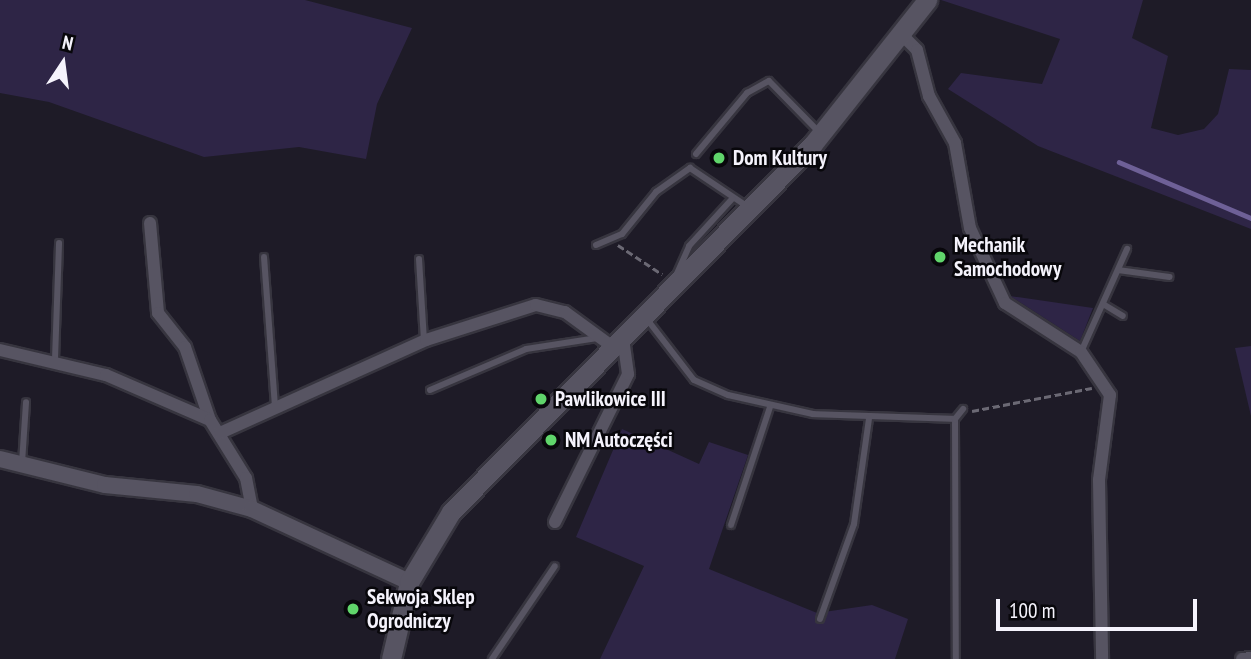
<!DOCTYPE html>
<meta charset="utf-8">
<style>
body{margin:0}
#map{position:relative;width:1251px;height:659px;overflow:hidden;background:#1e1b27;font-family:"PT Sans Narrow",sans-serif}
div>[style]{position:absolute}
.green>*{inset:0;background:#2e2546}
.stream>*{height:4.5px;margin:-2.25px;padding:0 2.25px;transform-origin:2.25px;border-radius:2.25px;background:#6e6097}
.path>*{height:2.5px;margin-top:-1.25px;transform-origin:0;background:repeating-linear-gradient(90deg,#6b6974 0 7px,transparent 0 10.5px)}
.roads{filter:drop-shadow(2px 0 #37353f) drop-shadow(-2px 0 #37353f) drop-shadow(0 2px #37353f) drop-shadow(0 -2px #37353f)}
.service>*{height:6px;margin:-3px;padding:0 3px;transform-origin:3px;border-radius:3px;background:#575462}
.minor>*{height:12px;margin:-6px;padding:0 6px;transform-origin:6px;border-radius:6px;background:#575462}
.tertiary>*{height:16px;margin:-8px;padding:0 8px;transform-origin:8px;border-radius:8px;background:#575462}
.secondary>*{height:19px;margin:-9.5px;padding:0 9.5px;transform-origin:9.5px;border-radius:9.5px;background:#575462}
.dots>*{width:19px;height:19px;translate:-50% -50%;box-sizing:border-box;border:4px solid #08070b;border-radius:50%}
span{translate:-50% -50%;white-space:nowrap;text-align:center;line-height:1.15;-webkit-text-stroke:5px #08070b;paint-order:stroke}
.poi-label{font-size:21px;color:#f5f3fc;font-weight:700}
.left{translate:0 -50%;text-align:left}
.north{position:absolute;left:28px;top:28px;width:70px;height:70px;-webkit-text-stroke:5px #08070b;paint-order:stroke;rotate:13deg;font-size:19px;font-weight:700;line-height:28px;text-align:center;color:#f5f3fc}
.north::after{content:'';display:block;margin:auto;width:24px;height:32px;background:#f5f3fc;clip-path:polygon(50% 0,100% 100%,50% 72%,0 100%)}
.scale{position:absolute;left:996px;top:599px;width:201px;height:32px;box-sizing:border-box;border:4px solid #f5f3fc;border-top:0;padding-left:9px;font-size:21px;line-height:24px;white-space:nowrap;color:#f5f3fc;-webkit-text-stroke:5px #08070b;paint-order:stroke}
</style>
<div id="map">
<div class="green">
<i style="clip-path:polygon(0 0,305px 0,412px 28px,377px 104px,366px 159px,299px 147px,204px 157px,49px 102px,0 93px)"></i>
<i style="clip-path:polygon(941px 0,1143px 0,1132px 38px,1168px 56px,1151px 128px,1178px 135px,1204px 129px,1218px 114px,1229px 69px,1251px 70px,1251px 229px,1038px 146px,948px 89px,961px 73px,1042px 84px,1060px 39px)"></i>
<i style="clip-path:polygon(1010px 296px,1093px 308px,1080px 341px)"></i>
<i style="clip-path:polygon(1251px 346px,1251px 416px,1235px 348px)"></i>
<i style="clip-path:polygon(622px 429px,699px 464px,709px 442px,748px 455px,709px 569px,817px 613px,872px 605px,908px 619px,895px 659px,600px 659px,644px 566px,576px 537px)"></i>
</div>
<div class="stream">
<i style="left:1119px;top:162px;width:143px;rotate:23deg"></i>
</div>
<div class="path">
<i style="left:618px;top:245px;width:53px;rotate:33.4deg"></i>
<i style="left:972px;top:411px;width:122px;rotate:-10.9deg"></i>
</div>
<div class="roads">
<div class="service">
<i style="left:696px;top:154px;width:80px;rotate:-50.1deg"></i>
<i style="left:747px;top:93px;width:25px;rotate:-29deg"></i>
<i style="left:769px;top:81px;width:73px;rotate:45.6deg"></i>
<i style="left:596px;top:245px;width:28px;rotate:-23deg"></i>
<i style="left:622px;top:234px;width:54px;rotate:-51deg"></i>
<i style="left:656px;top:192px;width:42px;rotate:-35.2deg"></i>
<i style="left:690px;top:168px;width:70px;rotate:33.9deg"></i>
<i style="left:264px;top:257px;width:151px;rotate:85.8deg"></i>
<i style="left:419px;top:259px;width:82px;rotate:86.5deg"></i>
<i style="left:1118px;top:270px;width:52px;rotate:7.7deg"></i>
<i style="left:675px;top:278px;width:35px;rotate:-66deg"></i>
<i style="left:689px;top:246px;width:64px;rotate:-47.5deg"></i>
<i style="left:1103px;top:304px;width:23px;rotate:31deg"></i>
<i style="left:646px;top:318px;width:78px;rotate:52.3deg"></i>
<i style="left:694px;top:380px;width:37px;rotate:24deg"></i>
<i style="left:728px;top:395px;width:87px;rotate:12.6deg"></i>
<i style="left:813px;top:414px;width:142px;rotate:2deg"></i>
<i style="left:955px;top:419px;width:240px;rotate:89.8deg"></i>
<i style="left:1081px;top:352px;width:113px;rotate:-65.9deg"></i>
<i style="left:55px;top:359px;width:116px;rotate:-88deg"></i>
<i style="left:430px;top:390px;width:104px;rotate:-23.1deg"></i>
<i style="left:526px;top:349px;width:72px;rotate:-8.8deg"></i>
<i style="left:955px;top:419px;width:13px;rotate:-51deg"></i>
<i style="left:22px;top:463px;width:61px;rotate:-86.2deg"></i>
<i style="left:731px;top:525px;width:124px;rotate:-71.7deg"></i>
<i style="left:820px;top:619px;width:101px;rotate:-70.3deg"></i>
<i style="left:854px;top:524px;width:107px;rotate:-81.9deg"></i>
<i style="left:492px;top:659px;width:112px;rotate:-55.9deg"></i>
</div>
<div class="minor">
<i style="left:902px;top:35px;width:21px;rotate:45deg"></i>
<i style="left:917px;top:50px;width:48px;rotate:75.4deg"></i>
<i style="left:929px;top:96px;width:54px;rotate:61deg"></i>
<i style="left:955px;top:143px;width:86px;rotate:80deg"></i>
<i style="left:970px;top:228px;width:83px;rotate:65deg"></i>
<i style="left:1005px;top:303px;width:90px;rotate:32.8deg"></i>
<i style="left:1081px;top:352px;width:52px;rotate:56deg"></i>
<i style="left:1110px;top:395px;width:86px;rotate:97.4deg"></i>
<i style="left:1099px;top:480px;width:179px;rotate:89deg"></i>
<i style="left:150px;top:223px;width:90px;rotate:84.9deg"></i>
<i style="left:158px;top:313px;width:43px;rotate:51.5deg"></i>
<i style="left:185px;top:347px;width:77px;rotate:71.1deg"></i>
<i style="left:0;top:350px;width:109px;rotate:13.3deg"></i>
<i style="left:106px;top:375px;width:113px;rotate:23.4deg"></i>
<i style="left:210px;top:420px;width:68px;rotate:58.2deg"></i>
<i style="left:246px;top:478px;width:32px;rotate:79deg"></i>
<i style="left:220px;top:433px;width:226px;rotate:-24.3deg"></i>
<i style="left:426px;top:340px;width:115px;rotate:-17.7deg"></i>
<i style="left:536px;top:305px;width:30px;rotate:14deg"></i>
<i style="left:565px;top:312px;width:59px;rotate:36.1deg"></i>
<i style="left:555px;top:522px;width:165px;rotate:-63.7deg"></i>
<i style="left:628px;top:374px;width:37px;rotate:-98deg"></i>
<i style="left:1242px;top:659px;width:9px;rotate:-6deg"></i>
</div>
<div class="tertiary">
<i style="left:0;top:459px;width:108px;rotate:13.9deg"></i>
<i style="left:105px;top:485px;width:92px;rotate:5.6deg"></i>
<i style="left:197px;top:494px;width:57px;rotate:15.3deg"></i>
<i style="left:252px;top:509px;width:173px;rotate:24.9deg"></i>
</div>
<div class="secondary">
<i style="left:391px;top:659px;width:79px;rotate:-76.8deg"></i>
<i style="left:409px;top:582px;width:82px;rotate:-59deg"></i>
<i style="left:451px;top:512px;width:516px;rotate:-45.47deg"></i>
<i style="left:813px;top:144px;width:184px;rotate:-51.6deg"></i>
</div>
</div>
<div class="dots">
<i style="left:719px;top:158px;background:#60d56b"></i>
<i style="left:940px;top:257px;background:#60d56b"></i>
<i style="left:541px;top:399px;background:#60d56b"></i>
<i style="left:551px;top:440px;background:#60d56b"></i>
<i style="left:353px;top:609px;background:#60d56b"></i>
</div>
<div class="poi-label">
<span class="left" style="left:733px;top:158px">Dom Kultury</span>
<span class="left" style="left:954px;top:257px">Mechanik<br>Samochodowy</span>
<span class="left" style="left:555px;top:399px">Pawlikowice III</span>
<span class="left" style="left:565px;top:440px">NM Autoczęści</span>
<span class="left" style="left:367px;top:609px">Sekwoja Sklep<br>Ogrodniczy</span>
</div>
<div class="north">N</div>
<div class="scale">100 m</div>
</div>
